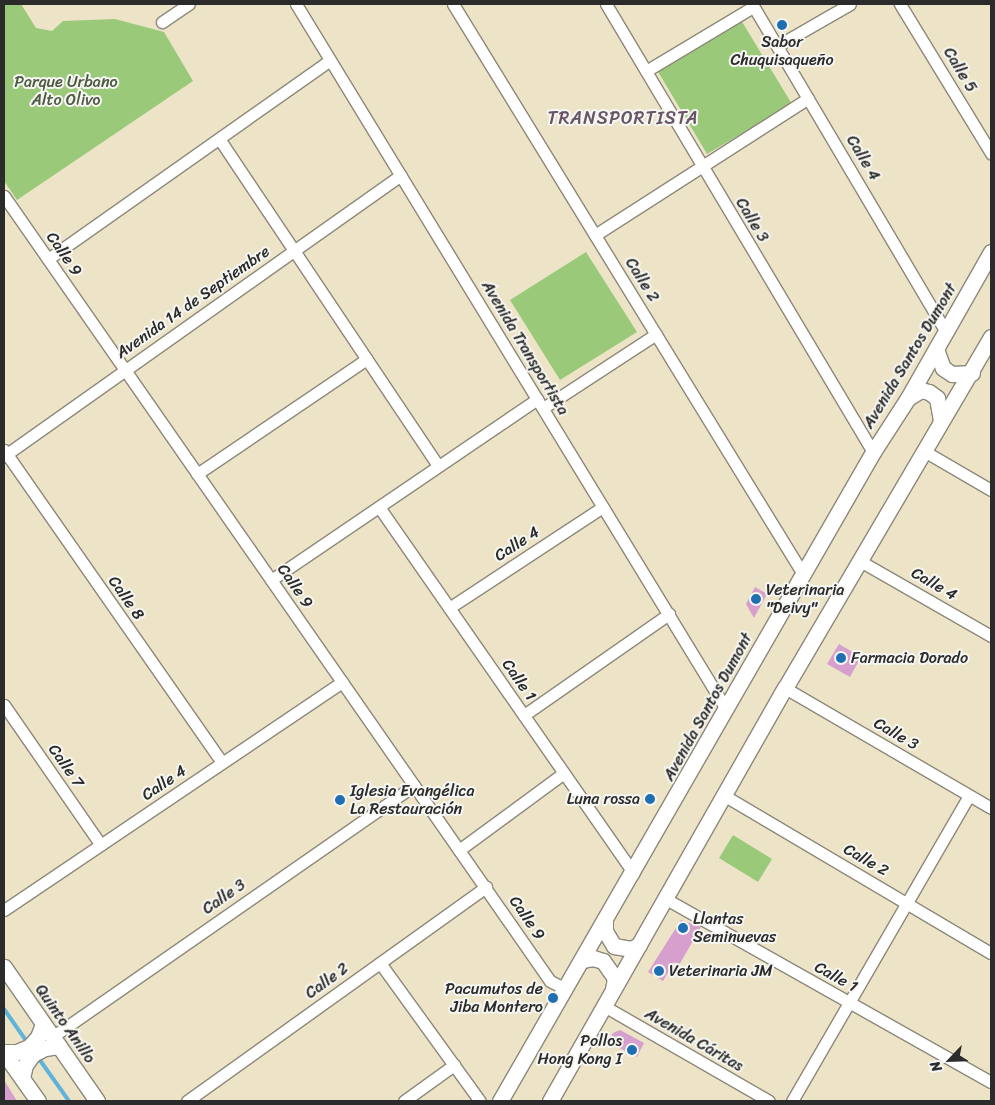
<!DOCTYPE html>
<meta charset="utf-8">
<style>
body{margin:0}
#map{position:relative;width:995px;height:1105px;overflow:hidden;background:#ede4c8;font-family:Sriracha,sans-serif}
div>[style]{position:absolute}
.green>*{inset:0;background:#9aca79}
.stream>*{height:4px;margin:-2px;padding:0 2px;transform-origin:2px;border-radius:2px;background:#5db3da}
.building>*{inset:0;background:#d69fcd}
.roads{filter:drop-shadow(1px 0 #8c887a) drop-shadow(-1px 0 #8c887a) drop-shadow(0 1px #8c887a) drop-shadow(0 -1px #8c887a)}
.minor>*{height:11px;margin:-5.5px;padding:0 5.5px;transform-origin:5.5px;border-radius:5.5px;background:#fff}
.major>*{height:15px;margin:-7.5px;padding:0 7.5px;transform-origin:7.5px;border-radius:7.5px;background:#fff}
.dots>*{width:14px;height:14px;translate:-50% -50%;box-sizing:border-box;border:2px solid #f6f6f2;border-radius:50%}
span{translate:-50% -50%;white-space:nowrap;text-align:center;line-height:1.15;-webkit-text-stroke:4px #f6f6f2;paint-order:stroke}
.poi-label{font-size:16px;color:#2b2b2b}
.left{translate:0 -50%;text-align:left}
.right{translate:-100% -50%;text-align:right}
.street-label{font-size:16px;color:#2b2b2b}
.park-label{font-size:16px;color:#4c5b42}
.neighbourhood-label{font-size:18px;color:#675464;letter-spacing:1px}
.frame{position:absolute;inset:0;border:5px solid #2b2b2b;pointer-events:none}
.north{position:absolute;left:925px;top:1035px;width:50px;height:50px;-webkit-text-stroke:4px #f6f6f2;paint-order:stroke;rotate:246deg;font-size:14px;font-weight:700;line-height:20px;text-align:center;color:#2b2b2b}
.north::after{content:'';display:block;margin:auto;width:18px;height:22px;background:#2b2b2b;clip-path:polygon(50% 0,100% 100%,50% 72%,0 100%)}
</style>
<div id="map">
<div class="green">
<i style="clip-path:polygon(4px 4px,21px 4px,36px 28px,52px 31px,63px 21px,115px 19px,164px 32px,193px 81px,17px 200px,4px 181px)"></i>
<i style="clip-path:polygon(741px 20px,792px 104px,707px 154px,657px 70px)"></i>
<i style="clip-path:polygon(586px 252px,637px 332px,560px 380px,510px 300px)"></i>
<i style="clip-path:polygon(733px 835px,772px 859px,758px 882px,719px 858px)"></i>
</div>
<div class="stream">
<i style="left:4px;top:1009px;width:40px;rotate:55.1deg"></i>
<i style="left:37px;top:1056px;width:55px;rotate:54.6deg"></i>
</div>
<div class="building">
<i style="clip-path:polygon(755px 587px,767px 594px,754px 618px,746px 604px)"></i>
<i style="clip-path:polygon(839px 644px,861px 657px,850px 677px,827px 664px)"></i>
<i style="clip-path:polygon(681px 920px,701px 927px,679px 965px,674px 962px,663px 981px,648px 972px)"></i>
<i style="clip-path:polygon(620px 1030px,644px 1043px,637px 1057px,608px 1042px,613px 1033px)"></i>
<i style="clip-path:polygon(4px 1080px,17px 1101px,4px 1101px)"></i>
</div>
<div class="roads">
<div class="minor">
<i style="left:296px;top:4px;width:826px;rotate:58.62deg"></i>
<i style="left:453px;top:4px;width:669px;rotate:58.45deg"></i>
<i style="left:606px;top:4px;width:522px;rotate:59.21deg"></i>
<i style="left:752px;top:4px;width:379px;rotate:59.4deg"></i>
<i style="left:900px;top:4px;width:175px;rotate:58.6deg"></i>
<i style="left:162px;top:22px;width:32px;rotate:-34deg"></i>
<i style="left:777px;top:46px;width:84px;rotate:-29.9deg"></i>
<i style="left:646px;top:71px;width:125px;rotate:-30.9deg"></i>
<i style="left:220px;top:140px;width:392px;rotate:56.2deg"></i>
<i style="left:4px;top:196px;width:956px;rotate:55.18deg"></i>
<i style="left:550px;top:981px;width:18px;rotate:27deg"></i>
<i style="left:595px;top:235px;width:253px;rotate:-32.7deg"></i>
<i style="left:48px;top:259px;width:345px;rotate:-35.2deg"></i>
<i style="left:543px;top:408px;width:135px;rotate:-33.2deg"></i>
<i style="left:4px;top:450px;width:381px;rotate:55.1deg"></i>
<i style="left:924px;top:451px;width:78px;rotate:30.2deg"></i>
<i style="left:4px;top:456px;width:486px;rotate:-35.3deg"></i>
<i style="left:197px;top:474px;width:205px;rotate:-34.1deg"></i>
<i style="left:379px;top:507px;width:446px;rotate:55.2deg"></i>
<i style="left:860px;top:561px;width:151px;rotate:29.8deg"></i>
<i style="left:271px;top:580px;width:322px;rotate:-34.2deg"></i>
<i style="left:449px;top:608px;width:184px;rotate:-33.3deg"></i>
<i style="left:785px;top:688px;width:238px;rotate:30.2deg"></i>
<i style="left:4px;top:705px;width:170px;rotate:55.3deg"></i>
<i style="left:524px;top:715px;width:177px;rotate:-34.9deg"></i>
<i style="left:725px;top:796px;width:309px;rotate:30.6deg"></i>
<i style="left:459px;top:850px;width:130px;rotate:-36.3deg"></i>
<i style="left:666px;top:899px;width:373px;rotate:29.4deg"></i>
<i style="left:4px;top:910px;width:408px;rotate:-34deg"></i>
<i style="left:380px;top:963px;width:170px;rotate:54.1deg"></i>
<i style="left:604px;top:1006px;width:190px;rotate:29.9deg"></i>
<i style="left:52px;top:1037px;width:441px;rotate:-34.8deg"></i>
<i style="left:187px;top:1101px;width:368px;rotate:-35.6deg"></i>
<i style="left:404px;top:1101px;width:62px;rotate:-35.8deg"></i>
<i style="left:792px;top:1101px;width:353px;rotate:-59.9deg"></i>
</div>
<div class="major">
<i style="left:936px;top:349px;width:20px;rotate:70deg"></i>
<i style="left:943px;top:368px;width:11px;rotate:34deg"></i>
<i style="left:952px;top:374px;width:20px;rotate:-3deg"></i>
<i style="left:908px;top:398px;width:15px;rotate:-32deg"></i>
<i style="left:921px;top:390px;width:8px;rotate:14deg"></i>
<i style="left:929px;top:392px;width:10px;rotate:37deg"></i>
<i style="left:937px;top:398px;width:23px;rotate:80deg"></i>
<i style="left:605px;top:923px;width:8px;rotate:90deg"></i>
<i style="left:605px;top:931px;width:17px;rotate:59deg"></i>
<i style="left:614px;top:946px;width:17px;rotate:10deg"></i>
<i style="left:631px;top:949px;width:9px;rotate:-27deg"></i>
<i style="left:582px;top:960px;width:11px;rotate:-10deg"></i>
<i style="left:593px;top:958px;width:10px;rotate:17deg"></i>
<i style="left:603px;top:961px;width:21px;rotate:55deg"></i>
<i style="left:615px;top:978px;width:11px;rotate:100deg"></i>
<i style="left:4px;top:967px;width:163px;rotate:55.2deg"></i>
<i style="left:4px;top:1052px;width:13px"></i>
<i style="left:17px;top:1052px;width:13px;rotate:-23deg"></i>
<i style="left:29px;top:1047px;width:13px;rotate:-48deg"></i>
<i style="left:38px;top:1037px;width:14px;rotate:-69deg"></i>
<i style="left:4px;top:1053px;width:59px;rotate:54.7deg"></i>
<i style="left:22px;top:1078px;width:13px;rotate:-77deg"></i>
<i style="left:25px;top:1065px;width:14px;rotate:-54deg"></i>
<i style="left:33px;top:1054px;width:13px;rotate:-27deg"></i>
<i style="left:45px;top:1048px;width:14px;rotate:-8deg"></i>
<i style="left:500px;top:1101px;width:749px;rotate:-60.11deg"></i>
<i style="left:873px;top:452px;width:64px;rotate:-57.1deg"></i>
<i style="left:908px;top:398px;width:168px;rotate:-60.4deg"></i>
<i style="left:550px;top:1101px;width:475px;rotate:-60.4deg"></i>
<i style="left:785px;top:688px;width:407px;rotate:-59.6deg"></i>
</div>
</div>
<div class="dots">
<i style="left:782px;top:25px;background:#1f6fb2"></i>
<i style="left:756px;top:599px;background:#1f6fb2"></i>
<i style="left:841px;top:658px;background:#1f6fb2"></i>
<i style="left:650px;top:799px;background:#1f6fb2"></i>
<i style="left:340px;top:800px;background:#1f6fb2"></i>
<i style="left:683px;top:928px;background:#1f6fb2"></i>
<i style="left:659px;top:971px;background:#1f6fb2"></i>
<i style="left:553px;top:998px;background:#1f6fb2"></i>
<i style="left:632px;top:1050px;background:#1f6fb2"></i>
</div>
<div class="poi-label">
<span style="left:782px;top:51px">Sabor<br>Chuquisaqueño</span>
<span class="left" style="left:766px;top:599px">Veterinaria<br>"Deivy"</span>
<span class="left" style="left:851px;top:658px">Farmacia Dorado</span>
<span class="left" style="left:350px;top:800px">Iglesia Evangélica<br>La Restauración</span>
<span class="right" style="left:640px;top:799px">Luna rossa</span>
<span class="left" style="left:693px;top:928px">Llantas<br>Seminuevas</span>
<span class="left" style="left:669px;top:971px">Veterinaria JM</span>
<span class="right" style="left:543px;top:998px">Pacumutos de<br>Jiba Montero</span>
<span class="right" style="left:622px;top:1050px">Pollos<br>Hong Kong I</span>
</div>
<div class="street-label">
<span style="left:960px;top:70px;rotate:59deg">Calle 5</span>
<span style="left:863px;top:158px;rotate:59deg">Calle 4</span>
<span style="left:752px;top:220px;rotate:59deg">Calle 3</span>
<span style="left:64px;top:254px;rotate:55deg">Calle 9</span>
<span style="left:642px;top:280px;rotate:58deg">Calle 2</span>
<span style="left:193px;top:302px;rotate:-35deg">Avenida 14 de Septiembre</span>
<span style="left:525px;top:348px;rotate:59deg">Avenida Transportista</span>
<span style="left:910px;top:356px;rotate:-59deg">Avenida Santos Dumont</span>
<span style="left:517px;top:544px;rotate:-33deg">Calle 4</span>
<span style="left:934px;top:584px;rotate:30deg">Calle 4</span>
<span style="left:295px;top:586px;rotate:55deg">Calle 9</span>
<span style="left:126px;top:598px;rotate:55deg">Calle 8</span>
<span style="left:519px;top:680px;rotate:55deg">Calle 1</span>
<span style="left:708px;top:707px;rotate:-61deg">Avenida Santos Dumont</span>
<span style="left:896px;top:734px;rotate:30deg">Calle 3</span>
<span style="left:66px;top:766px;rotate:55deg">Calle 7</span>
<span style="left:164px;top:783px;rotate:-34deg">Calle 4</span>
<span style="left:866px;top:860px;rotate:30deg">Calle 2</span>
<span style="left:224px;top:897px;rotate:-35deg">Calle 3</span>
<span style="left:527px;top:918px;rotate:55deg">Calle 9</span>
<span style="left:836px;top:977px;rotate:29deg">Calle 1</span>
<span style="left:327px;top:981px;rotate:-36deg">Calle 2</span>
<span style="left:65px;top:1024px;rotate:55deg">Quinto Anillo</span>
<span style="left:694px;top:1040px;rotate:30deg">Avenida Cáritas</span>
</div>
<div class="park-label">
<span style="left:66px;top:91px">Parque Urbano<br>Alto Olivo</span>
</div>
<div class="neighbourhood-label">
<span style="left:623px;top:118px">TRANSPORTISTA</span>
</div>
<div class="frame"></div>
<div class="north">N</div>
</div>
